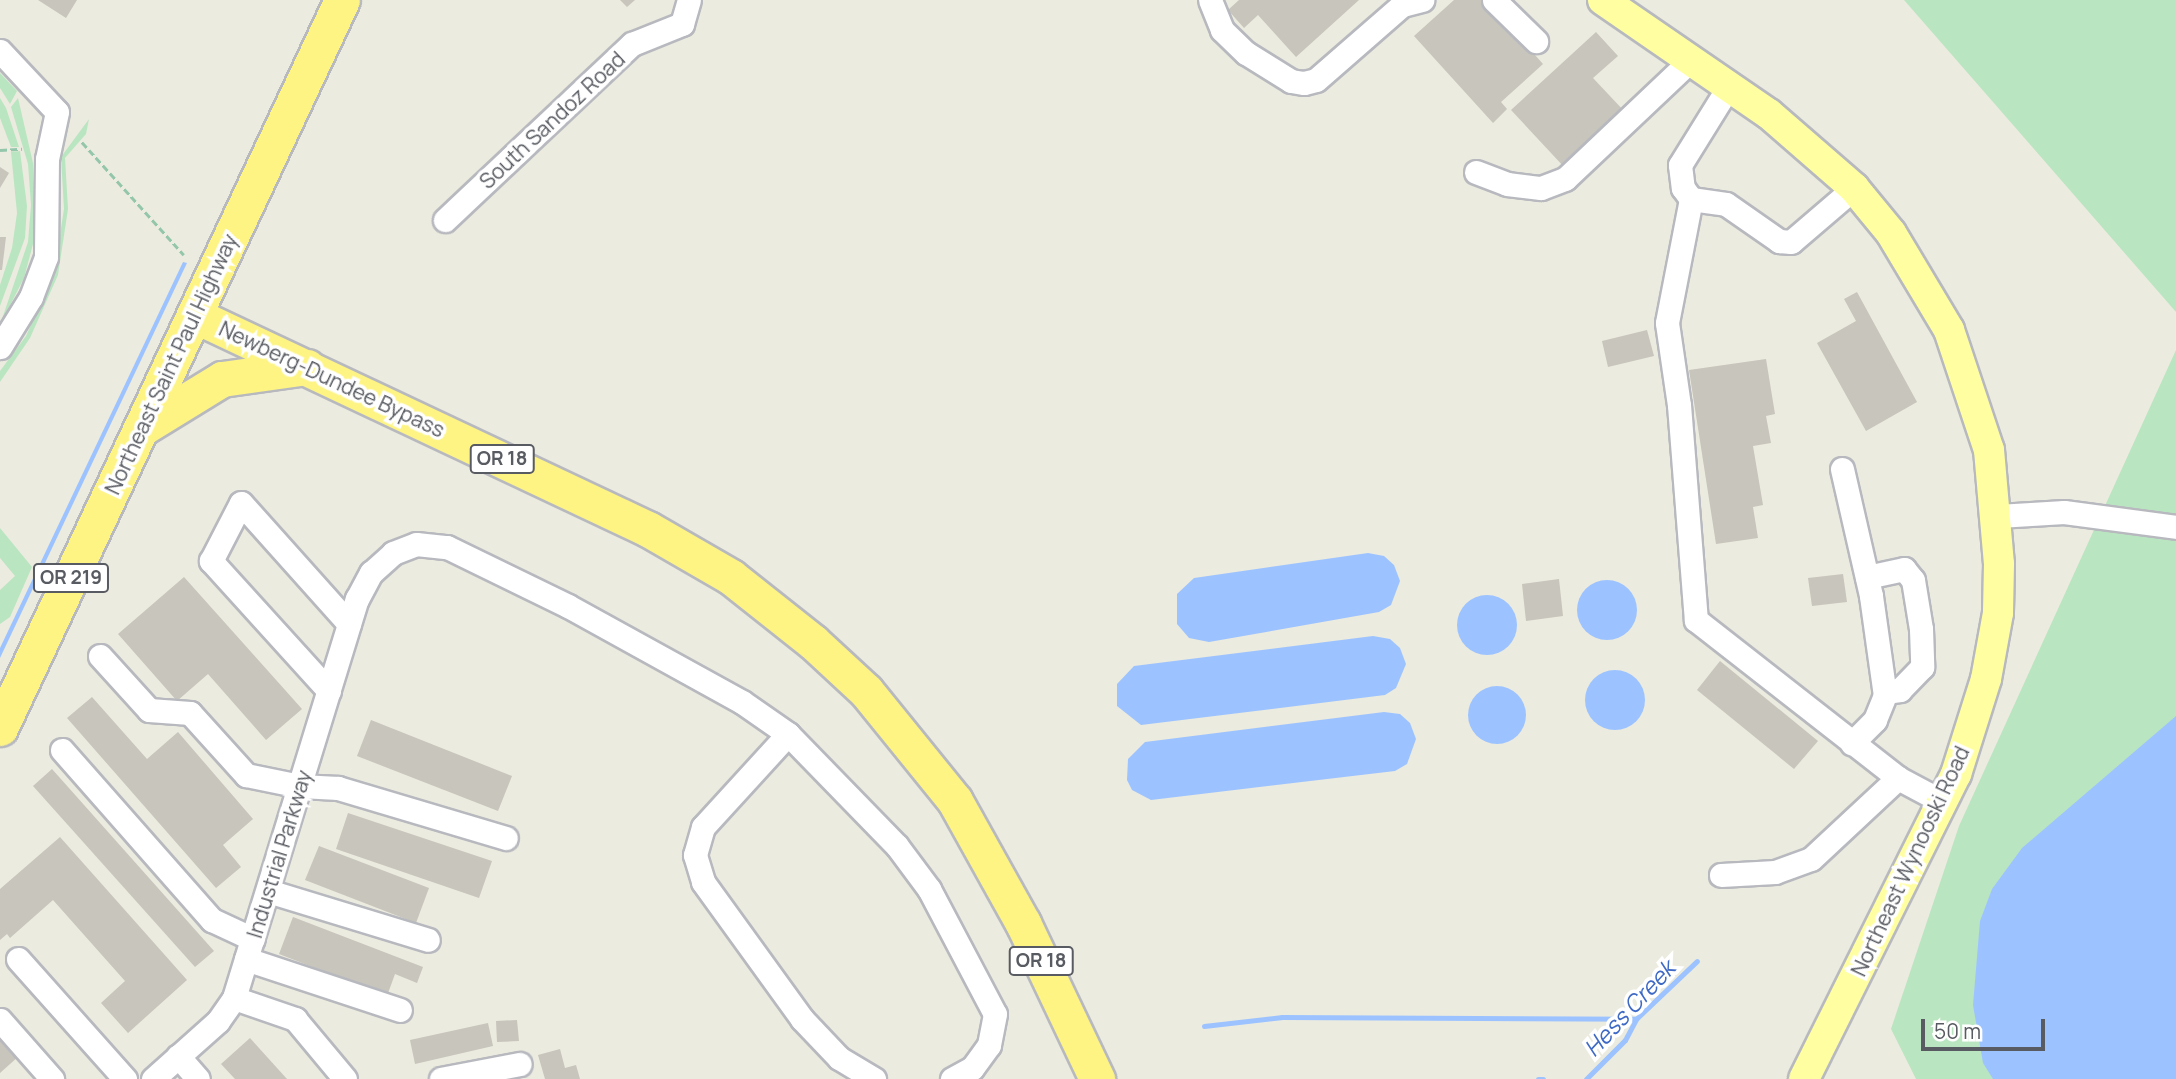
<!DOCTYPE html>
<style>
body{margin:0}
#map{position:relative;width:2176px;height:1079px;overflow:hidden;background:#ecebdf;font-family:Manrope,sans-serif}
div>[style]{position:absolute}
.green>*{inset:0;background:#bae5c1}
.water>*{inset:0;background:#9cc3ff}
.round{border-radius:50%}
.stream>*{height:5px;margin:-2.5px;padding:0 2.5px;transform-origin:2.5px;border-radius:2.5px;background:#9cc3ff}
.building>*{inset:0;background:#c7c5bc}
.path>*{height:2.5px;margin-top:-1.25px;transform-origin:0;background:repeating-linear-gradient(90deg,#93c6aa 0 7px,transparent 0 10.5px)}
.roads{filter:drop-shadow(2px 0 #b7b9bf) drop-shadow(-2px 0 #b7b9bf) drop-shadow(0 2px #b7b9bf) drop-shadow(0 -2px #b7b9bf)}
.minor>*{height:23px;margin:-11.5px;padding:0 11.5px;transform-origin:11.5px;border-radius:11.5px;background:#fff}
.major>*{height:30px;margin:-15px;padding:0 15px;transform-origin:15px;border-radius:15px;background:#ffffa1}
.highway>*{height:35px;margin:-17.5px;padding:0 17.5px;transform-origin:17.5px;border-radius:17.5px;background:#fef484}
span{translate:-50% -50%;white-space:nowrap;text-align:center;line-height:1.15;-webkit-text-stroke:7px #fff;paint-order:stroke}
.shield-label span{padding:2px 5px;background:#fff;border:2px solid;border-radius:5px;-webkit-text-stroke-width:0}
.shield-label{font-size:19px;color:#585b61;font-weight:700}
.street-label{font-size:21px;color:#585b61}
.water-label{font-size:23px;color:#3e69c4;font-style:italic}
.scale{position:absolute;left:1921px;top:1019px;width:124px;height:32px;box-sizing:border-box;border:4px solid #585b61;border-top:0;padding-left:9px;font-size:21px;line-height:24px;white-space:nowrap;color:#585b61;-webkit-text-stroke:5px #fff;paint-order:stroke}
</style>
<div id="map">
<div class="green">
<i style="clip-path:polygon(1904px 0,2176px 0,2176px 312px)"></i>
<i style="clip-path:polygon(0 73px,17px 91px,10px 104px,0 88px)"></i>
<i style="clip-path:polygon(0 98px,6px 108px,19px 147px,11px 147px,0 118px)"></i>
<i style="clip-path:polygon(18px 98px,33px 163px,33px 244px,24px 278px,0 325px,28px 242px,31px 205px,28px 164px,11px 107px)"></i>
<i style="clip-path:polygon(89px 119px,86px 134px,65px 158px,68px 209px,58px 275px,30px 338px,0 382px,0 371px,26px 336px,54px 273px,64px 209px,61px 157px)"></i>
<i style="clip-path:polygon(20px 151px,27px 206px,25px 238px,0 306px,0 285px,12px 248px,17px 213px,11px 152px)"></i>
<i style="clip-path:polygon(2176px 350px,2176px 1079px,1916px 1079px,1891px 1029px,1959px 826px)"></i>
<i style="clip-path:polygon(0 528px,32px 567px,10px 617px,0 624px,0 590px,15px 576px,0 558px)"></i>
</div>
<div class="water">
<i style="clip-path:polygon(183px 262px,187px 263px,0 658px,0 648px)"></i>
<i style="clip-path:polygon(1368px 553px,1384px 556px,1394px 565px,1400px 581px,1391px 605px,1379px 612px,1209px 642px,1189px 638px,1177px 624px,1177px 594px,1194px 578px)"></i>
<i class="round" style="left:1577px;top:580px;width:60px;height:60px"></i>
<i class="round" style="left:1457px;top:595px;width:60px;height:60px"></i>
<i style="clip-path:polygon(1373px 636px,1390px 639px,1400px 648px,1406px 664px,1396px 688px,1385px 695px,1141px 725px,1117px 706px,1117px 684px,1134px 666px)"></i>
<i class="round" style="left:1585px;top:670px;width:60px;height:60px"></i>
<i class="round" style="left:1468px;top:686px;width:58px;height:58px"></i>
<i style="clip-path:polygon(1384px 712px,1400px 714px,1410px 723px,1416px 739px,1407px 764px,1395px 771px,1151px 800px,1132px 790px,1127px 780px,1128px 759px,1145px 742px)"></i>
<i style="clip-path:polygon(2176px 716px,2176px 1079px,1993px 1079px,1983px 1063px,1973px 1005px,1980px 921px,1992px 889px,2022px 848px)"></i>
</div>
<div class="stream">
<i style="left:1204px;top:1026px;width:79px;rotate:-6.6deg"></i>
<i style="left:1282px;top:1017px;width:354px;rotate:0.3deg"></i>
<i style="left:1538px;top:1079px;width:5px"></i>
<i style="left:1586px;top:1079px;width:55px;rotate:-45deg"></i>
<i style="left:1625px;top:1040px;width:24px;rotate:-62deg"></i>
<i style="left:1636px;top:1019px;width:84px;rotate:-43.6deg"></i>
</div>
<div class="building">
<i style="clip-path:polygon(38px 0,77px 0,66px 18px)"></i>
<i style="clip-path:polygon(620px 0,635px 0,627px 7px)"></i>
<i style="clip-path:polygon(1239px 0,1359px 0,1296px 57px,1258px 15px,1244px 28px,1228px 10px)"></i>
<i style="clip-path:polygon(1454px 0,1486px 0,1543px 64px,1501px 102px,1507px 109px,1493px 123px,1414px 36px)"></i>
<i style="clip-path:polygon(1596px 32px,1618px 56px,1593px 78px,1625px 112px,1565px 168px,1511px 110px)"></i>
<i style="clip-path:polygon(0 167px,9px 173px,0 188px)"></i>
<i style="clip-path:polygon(0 237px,6px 237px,2px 270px,0 270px)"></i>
<i style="clip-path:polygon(1857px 292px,1917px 402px,1866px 431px,1817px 343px,1856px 321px,1844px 299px)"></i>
<i style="clip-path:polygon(1647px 330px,1654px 356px,1608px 367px,1602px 341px)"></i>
<i style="clip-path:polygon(1766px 359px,1775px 414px,1766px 416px,1771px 443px,1753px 446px,1763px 505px,1753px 507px,1758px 538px,1716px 544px,1689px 370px)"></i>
<i style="clip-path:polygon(1843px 574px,1847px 602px,1812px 606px,1808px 578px)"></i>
<i style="clip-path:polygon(184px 577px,302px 709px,266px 740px,208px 674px,177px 701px,118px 634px)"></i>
<i style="clip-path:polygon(1559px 579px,1563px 616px,1526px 621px,1522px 584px)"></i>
<i style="clip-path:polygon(1720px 661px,1818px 741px,1794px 769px,1697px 690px)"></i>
<i style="clip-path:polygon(92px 697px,147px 759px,178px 732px,253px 819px,223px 845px,241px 867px,216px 888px,67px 718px)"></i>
<i style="clip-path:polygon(371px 720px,512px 776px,498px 811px,357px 756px)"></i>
<i style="clip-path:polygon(52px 769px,214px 951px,195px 967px,33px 786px)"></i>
<i style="clip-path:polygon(348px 813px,492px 861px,479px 898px,336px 849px)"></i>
<i style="clip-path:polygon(60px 837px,187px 980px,128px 1033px,101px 1003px,125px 981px,53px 900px,10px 938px,7px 934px,0 940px,0 889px)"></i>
<i style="clip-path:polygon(319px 846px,429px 888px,416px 923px,305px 880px)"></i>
<i style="clip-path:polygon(293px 917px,423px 967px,417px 983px,395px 974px,387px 996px,279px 954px)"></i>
<i style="clip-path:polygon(517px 1020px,519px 1041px,497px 1042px,496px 1021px)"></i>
<i style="clip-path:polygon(488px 1023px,493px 1046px,415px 1064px,410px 1040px)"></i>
<i style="clip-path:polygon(0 1035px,19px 1056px,0 1073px)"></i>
<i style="clip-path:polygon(250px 1038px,287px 1079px,235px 1079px,221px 1064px)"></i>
<i style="clip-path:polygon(560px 1049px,565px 1068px,576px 1065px,580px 1079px,545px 1079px,538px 1055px)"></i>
</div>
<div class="path">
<i style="left:82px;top:142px;width:152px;rotate:47.9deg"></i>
<i style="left:0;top:150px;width:22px;rotate:-3deg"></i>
</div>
<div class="roads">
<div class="minor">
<i style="left:1210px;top:0;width:32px;rotate:68deg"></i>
<i style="left:1222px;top:30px;width:33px;rotate:44deg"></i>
<i style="left:1246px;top:53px;width:53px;rotate:31.9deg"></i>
<i style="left:1291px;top:81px;width:13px;rotate:9deg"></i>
<i style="left:1304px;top:83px;width:12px;rotate:-14deg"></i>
<i style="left:1316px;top:80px;width:114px;rotate:-41.1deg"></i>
<i style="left:1402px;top:5px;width:21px;rotate:-14deg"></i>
<i style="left:1494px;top:0;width:59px;rotate:44.3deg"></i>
<i style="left:0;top:51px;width:83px;rotate:46.9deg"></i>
<i style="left:57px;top:112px;width:48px;rotate:102deg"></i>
<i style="left:47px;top:159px;width:98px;rotate:90.6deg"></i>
<i style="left:46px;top:257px;width:43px;rotate:110.6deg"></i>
<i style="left:31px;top:297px;width:59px;rotate:121.8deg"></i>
<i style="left:1729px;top:86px;width:93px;rotate:121.8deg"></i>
<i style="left:1680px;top:165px;width:23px;rotate:83deg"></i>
<i style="left:1683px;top:188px;width:14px;rotate:54deg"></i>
<i style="left:1691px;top:199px;width:35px;rotate:8deg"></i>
<i style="left:1726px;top:204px;width:65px;rotate:34.9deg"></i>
<i style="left:1779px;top:241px;width:12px;rotate:5deg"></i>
<i style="left:1791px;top:242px;width:83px;rotate:-40.6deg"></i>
<i style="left:1476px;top:172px;width:33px;rotate:21deg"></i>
<i style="left:1507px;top:184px;width:34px;rotate:7deg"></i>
<i style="left:1541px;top:188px;width:26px;rotate:-21deg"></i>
<i style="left:1565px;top:179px;width:173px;rotate:-43.4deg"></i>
<i style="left:1691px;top:199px;width:126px;rotate:101deg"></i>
<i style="left:1667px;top:323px;width:83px;rotate:81.7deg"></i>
<i style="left:1679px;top:405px;width:216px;rotate:85.5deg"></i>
<i style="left:1696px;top:620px;width:256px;rotate:38deg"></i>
<i style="left:1898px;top:778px;width:51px;rotate:28.1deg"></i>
<i style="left:445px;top:220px;width:257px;rotate:-43.3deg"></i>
<i style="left:632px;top:44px;width:54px;rotate:-21.8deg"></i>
<i style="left:682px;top:24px;width:25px;rotate:-74deg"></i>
<i style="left:1842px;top:469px;width:130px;rotate:77.1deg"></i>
<i style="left:1871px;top:596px;width:100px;rotate:82deg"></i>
<i style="left:1885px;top:695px;width:27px;rotate:112deg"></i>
<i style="left:1875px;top:720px;width:33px;rotate:135deg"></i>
<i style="left:1998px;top:516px;width:66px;rotate:-3.5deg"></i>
<i style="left:2064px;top:512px;width:113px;rotate:7.6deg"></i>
<i style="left:1867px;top:577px;width:38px;rotate:-12deg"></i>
<i style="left:1904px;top:569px;width:14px;rotate:51deg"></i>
<i style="left:1913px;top:580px;width:50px;rotate:80.7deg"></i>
<i style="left:1921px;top:629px;width:38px;rotate:88deg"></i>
<i style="left:1922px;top:667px;width:32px;rotate:134deg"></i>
<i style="left:1900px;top:690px;width:15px;rotate:172deg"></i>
<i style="left:100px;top:656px;width:73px;rotate:47.8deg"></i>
<i style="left:149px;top:710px;width:41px;rotate:4.2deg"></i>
<i style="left:190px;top:713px;width:84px;rotate:47.9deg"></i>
<i style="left:246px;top:775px;width:55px;rotate:11.5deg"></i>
<i style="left:300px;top:786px;width:38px;rotate:3deg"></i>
<i style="left:338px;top:788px;width:175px;rotate:16.6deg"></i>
<i style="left:329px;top:691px;width:176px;rotate:-132.2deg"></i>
<i style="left:211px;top:561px;width:65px;rotate:-62.7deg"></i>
<i style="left:241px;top:503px;width:162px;rotate:48.2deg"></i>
<i style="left:788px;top:734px;width:126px;rotate:132.4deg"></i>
<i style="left:703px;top:827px;width:29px;rotate:106deg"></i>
<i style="left:695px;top:855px;width:28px;rotate:73deg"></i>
<i style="left:703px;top:882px;width:169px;rotate:54.1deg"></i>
<i style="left:802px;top:1019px;width:54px;rotate:46.5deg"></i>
<i style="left:839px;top:1058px;width:41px;rotate:31deg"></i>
<i style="left:62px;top:750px;width:227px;rotate:48.6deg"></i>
<i style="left:212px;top:920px;width:45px;rotate:24.9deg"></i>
<i style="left:1721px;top:875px;width:54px;rotate:-3.2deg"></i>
<i style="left:1775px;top:872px;width:38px;rotate:-20deg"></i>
<i style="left:1811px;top:859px;width:119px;rotate:-43deg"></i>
<i style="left:268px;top:891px;width:167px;rotate:17deg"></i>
<i style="left:18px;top:959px;width:161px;rotate:48.3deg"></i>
<i style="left:246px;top:959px;width:162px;rotate:18.3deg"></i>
<i style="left:234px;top:998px;width:65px;rotate:19deg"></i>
<i style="left:295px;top:1019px;width:78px;rotate:50.2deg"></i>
<i style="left:0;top:1020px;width:79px;rotate:48.6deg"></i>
<i style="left:178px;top:1056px;width:30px;rotate:49deg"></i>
<i style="left:153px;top:1079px;width:87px;rotate:-41.7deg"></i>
<i style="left:218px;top:1021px;width:28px;rotate:-55deg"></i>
<i style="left:234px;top:998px;width:418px;rotate:-72.9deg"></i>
<i style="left:357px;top:599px;width:30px;rotate:-62deg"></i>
<i style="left:371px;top:573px;width:30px;rotate:-42deg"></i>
<i style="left:393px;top:553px;width:25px;rotate:-21deg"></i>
<i style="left:416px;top:544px;width:31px;rotate:6deg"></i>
<i style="left:447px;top:547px;width:135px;rotate:26deg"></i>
<i style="left:568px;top:606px;width:199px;rotate:28.9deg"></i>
<i style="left:742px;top:702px;width:56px;rotate:34.8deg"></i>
<i style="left:788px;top:734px;width:156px;rotate:45.8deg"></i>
<i style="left:897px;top:846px;width:54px;rotate:53.3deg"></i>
<i style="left:929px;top:889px;width:141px;rotate:62.2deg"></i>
<i style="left:995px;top:1014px;width:32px;rotate:101deg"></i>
<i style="left:989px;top:1045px;width:29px;rotate:126deg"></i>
<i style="left:972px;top:1068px;width:23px;rotate:151deg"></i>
<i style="left:441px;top:1079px;width:80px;rotate:-10.8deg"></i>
</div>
<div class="major">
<i style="left:1603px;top:0;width:201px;rotate:34.5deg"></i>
<i style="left:1769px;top:114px;width:113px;rotate:41deg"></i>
<i style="left:1854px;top:188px;width:58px;rotate:50.6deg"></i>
<i style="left:1891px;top:233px;width:113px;rotate:59.1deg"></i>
<i style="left:1949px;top:330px;width:126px;rotate:71.6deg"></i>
<i style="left:1989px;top:450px;width:114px;rotate:85deg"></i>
<i style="left:1999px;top:564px;width:49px;rotate:91.2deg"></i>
<i style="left:1998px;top:613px;width:67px;rotate:100.3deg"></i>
<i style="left:1986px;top:679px;width:100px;rotate:107.5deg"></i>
<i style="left:1956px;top:774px;width:341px;rotate:116.5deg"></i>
</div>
<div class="highway">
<i style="left:194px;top:315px;width:502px;rotate:25.24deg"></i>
<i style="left:648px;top:529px;width:96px;rotate:30deg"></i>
<i style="left:731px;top:577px;width:105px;rotate:38.4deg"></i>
<i style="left:813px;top:642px;width:72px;rotate:42.8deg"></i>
<i style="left:866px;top:691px;width:141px;rotate:51deg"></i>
<i style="left:955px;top:801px;width:140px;rotate:60.9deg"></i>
<i style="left:1023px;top:923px;width:173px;rotate:64.6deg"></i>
<i style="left:142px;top:428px;width:94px;rotate:-31.5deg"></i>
<i style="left:222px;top:379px;width:86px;rotate:-8deg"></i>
<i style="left:0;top:728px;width:804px;rotate:-64.84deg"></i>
</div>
</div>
<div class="shield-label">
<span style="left:502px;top:459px">OR 18</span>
<span style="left:71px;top:578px">OR 219</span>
<span style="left:1041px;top:961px">OR 18</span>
</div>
<div class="street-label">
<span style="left:552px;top:120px;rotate:-43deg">South Sandoz Road</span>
<span style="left:171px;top:364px;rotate:-65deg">Northeast Saint Paul Highway</span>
<span style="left:332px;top:379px;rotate:25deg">Newberg-Dundee Bypass</span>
<span style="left:279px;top:854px;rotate:-73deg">Industrial Parkway</span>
<span style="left:1910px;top:861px;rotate:-65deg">Northeast Wynooski Road</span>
</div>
<div class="water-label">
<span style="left:1629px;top:1008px;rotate:-47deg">Hess Creek</span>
</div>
<div class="scale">50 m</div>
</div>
